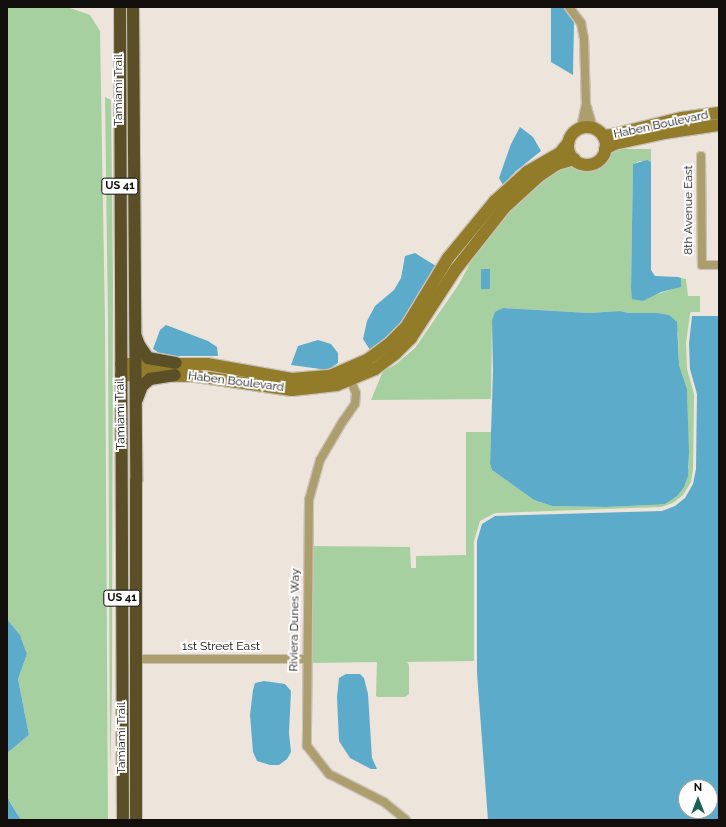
<!DOCTYPE html>
<style>
body{margin:0}
#map{position:relative;width:726px;height:827px;overflow:hidden;background:#ede4db;font-family:Raleway,sans-serif}
div>[style]{position:absolute}
.green>*{inset:0;background:#a6d09f}
.water>*{inset:0;background:#5cabcb}
.roads{filter:drop-shadow(1px 0 #cac2ba) drop-shadow(-1px 0 #cac2ba) drop-shadow(0 1px #cac2ba) drop-shadow(0 -1px #cac2ba)}
.street>*{height:8px;margin:-4px;padding:0 4px;transform-origin:4px;border-radius:4px;background:#ad9e6e}
.secondary>*{height:12px;margin:-6px;padding:0 6px;transform-origin:6px;border-radius:6px;background:#927b29}
.secondary>.ring{margin:-6px;padding:0;box-sizing:content-box;background:none;border:12px solid #927b29;border-radius:50%}
.highway>*{height:12px;margin:-6px;padding:0 6px;transform-origin:6px;border-radius:6px;background:#5b4f27}
span{translate:-50% -50%;white-space:nowrap;text-align:center;line-height:1.15;-webkit-text-stroke:4px #fff;paint-order:stroke}
.shield-label span{padding:1px 3px;background:#fff;border:1px solid;border-radius:3px;-webkit-text-stroke-width:0}
.shield-label{font-size:11px;color:#110e0b;font-weight:700}
.street-label{font-size:12px;color:#110e0b}
.frame{position:absolute;inset:0;border:8px solid #110e0b;pointer-events:none}
.north{position:absolute;left:678px;top:779px;width:40px;height:40px;box-sizing:border-box;background:#fff;border:1px solid #a09f9d;border-radius:50%;rotate:0deg;font-size:11px;font-weight:700;line-height:16px;text-align:center;color:#110e0b}
.north::after{content:'';display:block;margin:auto;width:14px;height:18px;background:#1a6257;clip-path:polygon(50% 0,100% 100%,50% 72%,0 100%)}
</style>
<div id="map">
<div class="green">
<i style="clip-path:polygon(7px 7px,70px 8px,90px 15px,100px 31px,105px 323px,108px 820px,21px 820px,7px 796px,7px 753px,29px 735px,18px 679px,27px 654px,20px 635px,7px 619px)"></i>
<i style="clip-path:polygon(105px 97px,111px 100px,113px 282px,112px 690px,110px 779px,108px 323px)"></i>
<i style="clip-path:polygon(614px 149px,651px 149px,651px 162px,640px 161px,633px 164px,631px 288px,643px 301px,654px 295px,673px 289px,681px 282px,681px 278px,686px 279px,688px 296px,700px 296px,700px 312px,691px 312px,690px 314px,686px 343px,687px 369px,694px 394px,693px 469px,691px 482px,683px 495px,673px 503px,661px 507px,495px 513px,480px 521px,474px 541px,474px 661px,407px 662px,409px 665px,409px 694px,405px 697px,377px 697px,376px 696px,377px 662px,311px 663px,312px 546px,410px 547px,411px 568px,416px 568px,416px 556px,466px 555px,466px 432px,491px 432px,490px 464px,492px 470px,534px 500px,552px 506px,606px 507px,650px 505px,689px 468px,687px 389px,679px 365px,678px 332px,657px 313px,629px 313px,620px 311px,589px 313px,503px 308px,492px 321px,491px 399px,371px 400px,383px 371px,395px 365px,415px 348px,459px 284px,484px 237px,510px 208px,562px 167px,573px 163px,584px 168px,596px 166px,602px 162px,608px 152px)"></i>
</div>
<div class="water">
<i style="clip-path:polygon(551px 7px,563px 7px,574px 20px,573px 75px,551px 62px)"></i>
<i style="clip-path:polygon(520px 127px,533px 137px,541px 151px,516px 171px,503px 185px,499px 178px,511px 144px)"></i>
<i style="clip-path:polygon(647px 160px,651px 162px,651px 270px,655px 276px,678px 277px,681px 278px,681px 287px,661px 292px,643px 301px,632px 299px,631px 288px,633px 164px)"></i>
<i style="clip-path:polygon(415px 253px,436px 266px,424px 292px,391px 338px,372px 353px,363px 339px,367px 321px,375px 306px,394px 290px,401px 278px,405px 256px)"></i>
<i style="clip-path:polygon(481px 269px,490px 269px,490px 289px,481px 289px)"></i>
<i style="clip-path:polygon(503px 308px,589px 313px,620px 311px,629px 313px,657px 313px,669px 315px,677px 322px,679px 365px,687px 389px,689px 452px,688px 476px,684px 487px,677px 496px,665px 504px,650px 505px,606px 507px,552px 506px,534px 500px,492px 470px,490px 464px,493px 371px,492px 321px,495px 312px)"></i>
<i style="clip-path:polygon(evenodd,692px 316px,719px 316px,719px 820px,488px 820px,477px 673px,477px 541px,482px 524px,495px 516px,662px 511px,675px 506px,685px 498px,693px 484px,696px 469px,697px 394px,690px 369px,689px 344px,692px 316px,686px 787px,710px 787px,710px 811px,686px 811px,686px 787px)"></i>
<i style="clip-path:polygon(166px 325px,208px 341px,217px 347px,218px 356px,164px 356px,153px 349px,160px 330px)"></i>
<i style="clip-path:polygon(318px 340px,331px 344px,338px 353px,338px 363px,328px 370px,291px 365px,298px 346px)"></i>
<i style="clip-path:polygon(7px 619px,20px 635px,27px 654px,18px 679px,29px 735px,7px 753px)"></i>
<i style="clip-path:polygon(346px 674px,360px 674px,364px 678px,368px 694px,372px 758px,377px 769px,371px 769px,350px 758px,339px 741px,337px 697px,339px 678px)"></i>
<i style="clip-path:polygon(264px 681px,285px 684px,291px 691px,289px 733px,291px 752px,287px 759px,279px 765px,270px 765px,257px 761px,253px 752px,250px 715px,253px 690px,255px 683px)"></i>
<i style="clip-path:polygon(7px 796px,10px 802px,21px 820px,7px 820px)"></i>
</div>
<div class="roads">
<div class="street">
<i style="left:569px;top:7px;width:20px;rotate:53deg"></i>
<i style="left:581px;top:23px;width:15px;rotate:79deg"></i>
<i style="left:584px;top:38px;width:66px;rotate:88.3deg"></i>
<i style="left:586px;top:104px;width:25px;rotate:102deg"></i>
<i style="left:587px;top:107px;width:22px;rotate:74deg"></i>
<i style="left:701px;top:156px;width:109px;rotate:89.5deg"></i>
<i style="left:702px;top:265px;width:17px"></i>
<i style="left:349px;top:376px;width:18px;rotate:68deg"></i>
<i style="left:356px;top:393px;width:11px;rotate:95deg"></i>
<i style="left:355px;top:404px;width:21px;rotate:125deg"></i>
<i style="left:343px;top:421px;width:45px;rotate:120.5deg"></i>
<i style="left:320px;top:460px;width:41px;rotate:105.4deg"></i>
<i style="left:309px;top:500px;width:246px;rotate:90.5deg"></i>
<i style="left:307px;top:746px;width:36px;rotate:52deg"></i>
<i style="left:329px;top:774px;width:62px;rotate:27deg"></i>
<i style="left:384px;top:802px;width:28px;rotate:39deg"></i>
<i style="left:136px;top:659px;width:170px"></i>
</div>
<div class="secondary">
<i class="ring" style="left:568px;top:127px;width:26px;height:26px"></i>
<i style="left:603px;top:136px;width:9px;rotate:-6deg"></i>
<i style="left:612px;top:135px;width:72px;rotate:-13.7deg"></i>
<i style="left:682px;top:118px;width:37px;rotate:-8deg"></i>
<i style="left:605px;top:149px;width:10px;rotate:-29deg"></i>
<i style="left:614px;top:144px;width:51px;rotate:-12.4deg"></i>
<i style="left:664px;top:133px;width:56px;rotate:-8.3deg"></i>
<i style="left:121px;top:364px;width:86px"></i>
<i style="left:207px;top:364px;width:86px;rotate:10deg"></i>
<i style="left:292px;top:379px;width:38px;rotate:-5deg"></i>
<i style="left:330px;top:376px;width:40px;rotate:-23.4deg"></i>
<i style="left:367px;top:360px;width:26px;rotate:-36deg"></i>
<i style="left:388px;top:345px;width:25px;rotate:-45deg"></i>
<i style="left:406px;top:327px;width:81px;rotate:-58.7deg"></i>
<i style="left:448px;top:258px;width:74px;rotate:-50.5deg"></i>
<i style="left:495px;top:201px;width:43px;rotate:-42.2deg"></i>
<i style="left:527px;top:172px;width:38px;rotate:-30deg"></i>
<i style="left:560px;top:153px;width:13px;rotate:-51deg"></i>
<i style="left:121px;top:375px;width:75px;rotate:0.8deg"></i>
<i style="left:196px;top:376px;width:97px;rotate:8.3deg"></i>
<i style="left:292px;top:390px;width:45px;rotate:-6.3deg"></i>
<i style="left:337px;top:385px;width:41px;rotate:-22.8deg"></i>
<i style="left:375px;top:369px;width:26px;rotate:-37deg"></i>
<i style="left:396px;top:353px;width:21px;rotate:-45deg"></i>
<i style="left:411px;top:338px;width:82px;rotate:-56.9deg"></i>
<i style="left:456px;top:269px;width:79px;rotate:-51.7deg"></i>
<i style="left:505px;top:207px;width:46px;rotate:-42.4deg"></i>
<i style="left:539px;top:176px;width:22px;rotate:-34deg"></i>
<i style="left:557px;top:164px;width:18px;rotate:-16deg"></i>
</div>
<div class="highway">
<i style="left:120px;top:7px;width:813px;rotate:89.79deg"></i>
<i style="left:133px;top:7px;width:474px;rotate:89.6deg"></i>
<i style="left:136px;top:481px;width:339px;rotate:90deg"></i>
<i style="left:136px;top:337px;width:9px;rotate:69deg"></i>
<i style="left:139px;top:345px;width:16px;rotate:55deg"></i>
<i style="left:148px;top:358px;width:28px;rotate:10deg"></i>
<i style="left:137px;top:399px;width:14px;rotate:-69deg"></i>
<i style="left:142px;top:386px;width:11px;rotate:-41deg"></i>
<i style="left:150px;top:379px;width:25px;rotate:-9deg"></i>
</div>
</div>
<div class="shield-label">
<span style="left:120px;top:186px">US 41</span>
<span style="left:122px;top:598px">US 41</span>
</div>
<div class="street-label">
<span style="left:119px;top:90px;rotate:-90deg">Tamiami Trail</span>
<span style="left:661px;top:125px;rotate:-12deg">Haben Boulevard</span>
<span style="left:689px;top:210px;rotate:-90deg">8th Avenue East</span>
<span style="left:236px;top:382px;rotate:7deg">Haben Boulevard</span>
<span style="left:121px;top:414px;rotate:-91deg">Tamiami Trail</span>
<span style="left:295px;top:620px;rotate:-89deg">Riviera Dunes Way</span>
<span style="left:221px;top:647px">1st Street East</span>
<span style="left:122px;top:738px;rotate:-90deg">Tamiami Trail</span>
</div>
<div class="frame"></div>
<div class="north">N</div>
</div>
